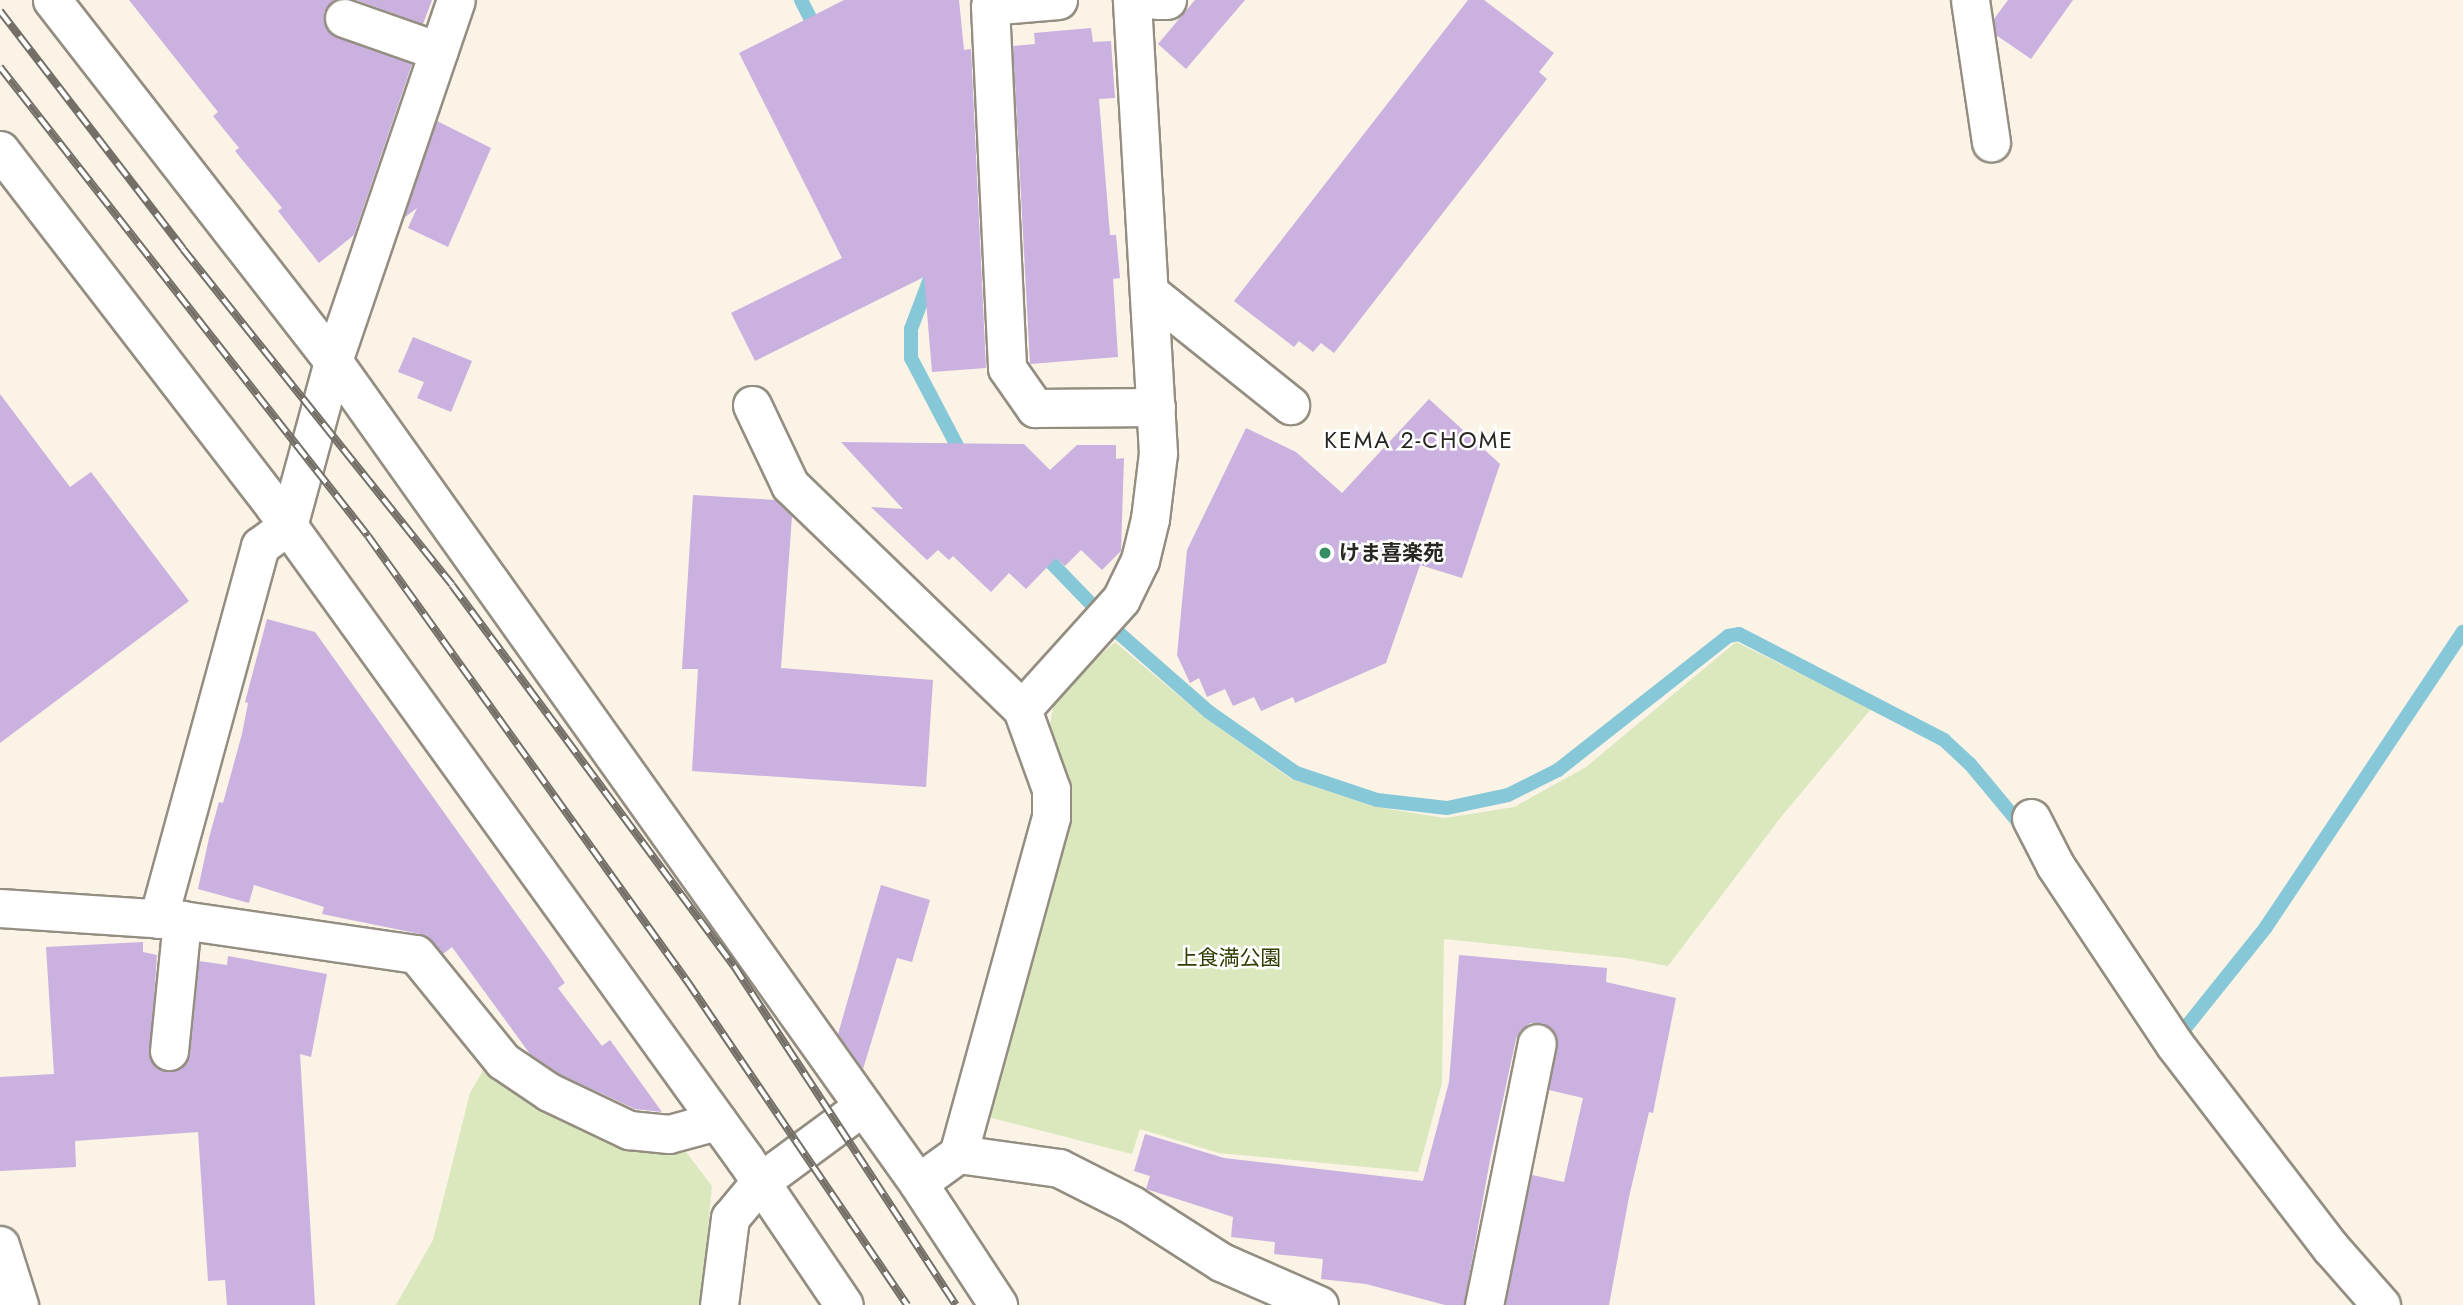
<!DOCTYPE html>
<meta charset="utf-8">
<style>
body{margin:0}
#map{position:relative;width:2463px;height:1305px;overflow:hidden;background:#faf3e6;font-family:Jost,"Noto Sans JP",sans-serif}
div>[style]{position:absolute}
.green>*{inset:0;background:#dbe8be}
.stream>*{height:14px;margin:-7px;padding:0 7px;transform-origin:7px;border-radius:7px;background:#86c8d8}
.building>*{inset:0;background:#cab1e0}
.roads{filter:drop-shadow(2px 0 #948e82) drop-shadow(-2px 0 #948e82) drop-shadow(0 2px #948e82) drop-shadow(0 -2px #948e82)}
.street>*{height:37px;margin:-18.5px;padding:0 18.5px;transform-origin:18.5px;border-radius:18.5px;background:#fff}
.rail>*{height:8px;margin-top:-4px;transform-origin:0;background:repeating-linear-gradient(90deg,#fff 0 16px,#747068 0 32px);box-sizing:border-box;border-block:2px solid #747068}
.dots>*{width:19px;height:19px;translate:-50% -50%;box-sizing:border-box;border:4px solid #fff;border-radius:50%}
span{translate:-50% -50%;white-space:nowrap;text-align:center;line-height:1.15;-webkit-text-stroke:5px #fff;paint-order:stroke}
.poi-label{font-size:21px;color:#282621;font-weight:700}
.left{translate:0 -50%;text-align:left}
.park-label{font-size:21px;color:#313e02}
.neighbourhood-label{font-size:23px;color:#282621;letter-spacing:2px}
</style>
<div id="map">
<div class="green">
<i style="clip-path:polygon(1115px 642px,1204px 717px,1291px 779px,1376px 807px,1445px 818px,1514px 807px,1586px 767px,1736px 642px,1871px 709px,1781px 817px,1668px 966px,1625px 958px,1444px 939px,1442px 1083px,1418px 1172px,1219px 1153px,1140px 1129px,1132px 1154px,984px 1116px,1066px 821px,1070px 793px,1049px 731px,1055px 696px)"></i>
<i style="clip-path:polygon(488px 1062px,683px 1148px,712px 1186px,701px 1305px,396px 1305px,433px 1240px,470px 1093px)"></i>
</div>
<div class="stream">
<i style="left:801px;top:0;width:37px;rotate:63deg"></i>
<i style="left:931px;top:276px;width:57px;rotate:110.7deg"></i>
<i style="left:911px;top:329px;width:29px;rotate:90deg"></i>
<i style="left:911px;top:358px;width:114px;rotate:62.3deg"></i>
<i style="left:1039px;top:550px;width:118px;rotate:46deg"></i>
<i style="left:1121px;top:635px;width:117px;rotate:41.2deg"></i>
<i style="left:1209px;top:712px;width:106px;rotate:35deg"></i>
<i style="left:1296px;top:773px;width:85px;rotate:18.4deg"></i>
<i style="left:1377px;top:800px;width:70px;rotate:6.5deg"></i>
<i style="left:1447px;top:808px;width:62px;rotate:-12deg"></i>
<i style="left:1508px;top:795px;width:56px;rotate:-26.6deg"></i>
<i style="left:1558px;top:770px;width:216px;rotate:-38.2deg"></i>
<i style="left:1728px;top:636px;width:11px;rotate:-10deg"></i>
<i style="left:1739px;top:634px;width:231px;rotate:27.3deg"></i>
<i style="left:1944px;top:740px;width:35px;rotate:43deg"></i>
<i style="left:1970px;top:764px;width:85px;rotate:50.3deg"></i>
<i style="left:2174px;top:1042px;width:147px;rotate:-51.3deg"></i>
<i style="left:2266px;top:927px;width:355px;rotate:-56.3deg"></i>
</div>
<div class="building">
<i style="clip-path:polygon(129px 0,334px 0,324px 12px,324px 23px,329px 32px,412px 64px,354px 235px,319px 263px,278px 211px,282px 208px,235px 151px,239px 148px,213px 116px,218px 112px)"></i>
<i style="clip-path:polygon(356px 0,432px 0,423px 24px)"></i>
<i style="clip-path:polygon(844px 0,959px 0,964px 50px,971px 49px,986px 368px,932px 372px,924px 277px,755px 361px,731px 313px,842px 258px,739px 53px)"></i>
<i style="clip-path:polygon(1195px 0,1245px 0,1186px 69px,1158px 44px)"></i>
<i style="clip-path:polygon(1468px 0,1484px 0,1554px 53px,1539px 72px,1547px 79px,1334px 353px,1321px 343px,1313px 352px,1299px 341px,1294px 347px,1234px 301px)"></i>
<i style="clip-path:polygon(2008px 0,2073px 0,2031px 59px,1996px 35px,1994px 19px)"></i>
<i style="clip-path:polygon(1091px 28px,1093px 42px,1111px 41px,1115px 98px,1099px 99px,1110px 235px,1116px 235px,1120px 278px,1113px 279px,1118px 357px,1030px 364px,1013px 46px,1035px 44px,1034px 33px)"></i>
<i style="clip-path:polygon(437px 121px,491px 148px,448px 247px,408px 228px,417px 208px,404px 218px)"></i>
<i style="clip-path:polygon(413px 337px,472px 361px,451px 412px,417px 398px,424px 382px,398px 372px)"></i>
<i style="clip-path:polygon(0 394px,70px 487px,91px 472px,189px 601px,0 743px)"></i>
<i style="clip-path:polygon(1429px 399px,1500px 464px,1462px 578px,1420px 565px,1386px 663px,1295px 703px,1293px 697px,1261px 711px,1254px 697px,1233px 706px,1225px 689px,1207px 697px,1199px 678px,1190px 683px,1177px 655px,1187px 550px,1246px 428px,1296px 452px,1342px 493px)"></i>
<i style="clip-path:polygon(841px 442px,1024px 444px,1050px 470px,1077px 445px,1116px 445px,1116px 459px,1124px 458px,1121px 551px,1102px 570px,1081px 550px,1065px 566px,1056px 558px,1026px 589px,1009px 573px,991px 592px,953px 556px,949px 560px,938px 550px,927px 560px,871px 507px,903px 509px)"></i>
<i style="clip-path:polygon(693px 495px,776px 500px,792px 516px,781px 668px,933px 680px,926px 787px,692px 771px,698px 669px,682px 669px)"></i>
<i style="clip-path:polygon(267px 619px,315px 632px,548px 958px,565px 983px,558px 988px,602px 1046px,610px 1040px,662px 1112px,635px 1109px,559px 1074px,530px 1054px,452px 947px,443px 954px,432px 941px,420px 934px,322px 914px,324px 907px,254px 885px,249px 903px,198px 889px,209px 838px,219px 802px,223px 803px,242px 734px,248px 703px,245px 702px)"></i>
<i style="clip-path:polygon(881px 885px,930px 900px,912px 962px,897px 958px,863px 1069px,838px 1034px)"></i>
<i style="clip-path:polygon(143px 942px,143px 952px,157px 955px,150px 1059px,156px 1068px,166px 1072px,178px 1070px,186px 1063px,190px 1054px,199px 961px,227px 965px,228px 956px,327px 974px,311px 1057px,300px 1054px,315px 1305px,227px 1305px,225px 1280px,208px 1281px,198px 1132px,75px 1141px,76px 1167px,0 1171px,0 1077px,54px 1074px,46px 947px)"></i>
<i style="clip-path:polygon(1459px 955px,1607px 968px,1606px 982px,1676px 998px,1653px 1113px,1649px 1112px,1629px 1197px,1609px 1305px,1505px 1305px,1532px 1175px,1564px 1182px,1583px 1098px,1549px 1090px,1557px 1037px,1551px 1028px,1542px 1023px,1530px 1023px,1521px 1030px,1516px 1039px,1490px 1160px,1464px 1305px,1445px 1305px,1366px 1284px,1321px 1279px,1323px 1259px,1274px 1254px,1275px 1242px,1231px 1237px,1233px 1217px,1146px 1189px,1150px 1176px,1134px 1171px,1145px 1134px,1224px 1158px,1423px 1181px,1449px 1082px)"></i>
</div>
<div class="roads">
<div class="street">
<i style="left:52px;top:0;width:457px;rotate:52.1deg"></i>
<i style="left:333px;top:361px;width:1009px;rotate:54.56deg"></i>
<i style="left:918px;top:1183px;width:146px;rotate:56.7deg"></i>
<i style="left:1058px;top:0;width:68px;rotate:175deg"></i>
<i style="left:990px;top:6px;width:362px;rotate:87.3deg"></i>
<i style="left:1007px;top:368px;width:49px;rotate:55deg"></i>
<i style="left:1035px;top:408px;width:121px;rotate:-0.5deg"></i>
<i style="left:1156px;top:0;width:11px"></i>
<i style="left:1970px;top:0;width:144px;rotate:81.6deg"></i>
<i style="left:344px;top:18px;width:100px;rotate:19.3deg"></i>
<i style="left:0;top:150px;width:449px;rotate:52.4deg"></i>
<i style="left:274px;top:506px;width:805px;rotate:54.2deg"></i>
<i style="left:745px;top:1159px;width:176px;rotate:55.9deg"></i>
<i style="left:1149px;top:292px;width:181px;rotate:38.7deg"></i>
<i style="left:752px;top:405px;width:89px;rotate:64.6deg"></i>
<i style="left:790px;top:485px;width:322px;rotate:44deg"></i>
<i style="left:1022px;top:709px;width:85px;rotate:70.1deg"></i>
<i style="left:1051px;top:789px;width:28px;rotate:90deg"></i>
<i style="left:1051px;top:817px;width:350px;rotate:105.4deg"></i>
<i style="left:958px;top:1154px;width:49px;rotate:144.1deg"></i>
<i style="left:1022px;top:709px;width:148px;rotate:-48deg"></i>
<i style="left:1121px;top:599px;width:43px;rotate:-64deg"></i>
<i style="left:1140px;top:560px;width:42px;rotate:-76.3deg"></i>
<i style="left:1150px;top:519px;width:66px;rotate:-83.1deg"></i>
<i style="left:1158px;top:453px;width:454px;rotate:-93.3deg"></i>
<i style="left:2031px;top:818px;width:53px;rotate:62.9deg"></i>
<i style="left:2055px;top:865px;width:216px;rotate:56.3deg"></i>
<i style="left:2175px;top:1045px;width:256px;rotate:52.5deg"></i>
<i style="left:2331px;top:1248px;width:76px;rotate:48.7deg"></i>
<i style="left:0;top:908px;width:182px;rotate:3.8deg"></i>
<i style="left:182px;top:920px;width:236px;rotate:8.3deg"></i>
<i style="left:416px;top:954px;width:138px;rotate:50.9deg"></i>
<i style="left:503px;top:1061px;width:55px;rotate:34deg"></i>
<i style="left:549px;top:1092px;width:89px;rotate:25.4deg"></i>
<i style="left:629px;top:1130px;width:40px;rotate:5.7deg"></i>
<i style="left:669px;top:1134px;width:50px;rotate:-15.2deg"></i>
<i style="left:158px;top:919px;width:387px;rotate:-74.7deg"></i>
<i style="left:260px;top:546px;width:34px;rotate:-36deg"></i>
<i style="left:288px;top:526px;width:171px;rotate:-74.7deg"></i>
<i style="left:333px;top:361px;width:381px;rotate:-71.2deg"></i>
<i style="left:169px;top:1051px;width:132px;rotate:-84.3deg"></i>
<i style="left:958px;top:1154px;width:102px;rotate:7.9deg"></i>
<i style="left:1059px;top:1168px;width:82px;rotate:26.9deg"></i>
<i style="left:1132px;top:1205px;width:106px;rotate:32.6deg"></i>
<i style="left:1221px;top:1262px;width:107px;rotate:23.7deg"></i>
<i style="left:0;top:1245px;width:63px;rotate:72.4deg"></i>
<i style="left:719px;top:1305px;width:88px;rotate:-82.8deg"></i>
<i style="left:730px;top:1218px;width:47px;rotate:-50.2deg"></i>
<i style="left:760px;top:1182px;width:128px;rotate:-36.4deg"></i>
<i style="left:1484px;top:1305px;width:267px;rotate:-78.6deg"></i>
</div>
</div>
<div class="rail">
<i style="left:0;top:11px;width:300px;rotate:52.4deg"></i>
<i style="left:183px;top:249px;width:430px;rotate:51.3deg"></i>
<i style="left:452px;top:585px;width:474px;rotate:53.5deg"></i>
<i style="left:734px;top:966px;width:405px;rotate:56.8deg"></i>
<i style="left:0;top:67px;width:596px;rotate:51.88deg"></i>
<i style="left:368px;top:536px;width:548px;rotate:54.37deg"></i>
<i style="left:687px;top:981px;width:392px;rotate:55.8deg"></i>
</div>
<div class="dots">
<i style="left:1325px;top:553px;background:#358e63"></i>
</div>
<div class="poi-label">
<span class="left" style="left:1339px;top:553px">けま喜楽苑</span>
</div>
<div class="park-label">
<span style="left:1229px;top:958px">上食満公園</span>
</div>
<div class="neighbourhood-label">
<span style="left:1419px;top:440px">KEMA 2-CHOME</span>
</div>
</div>
